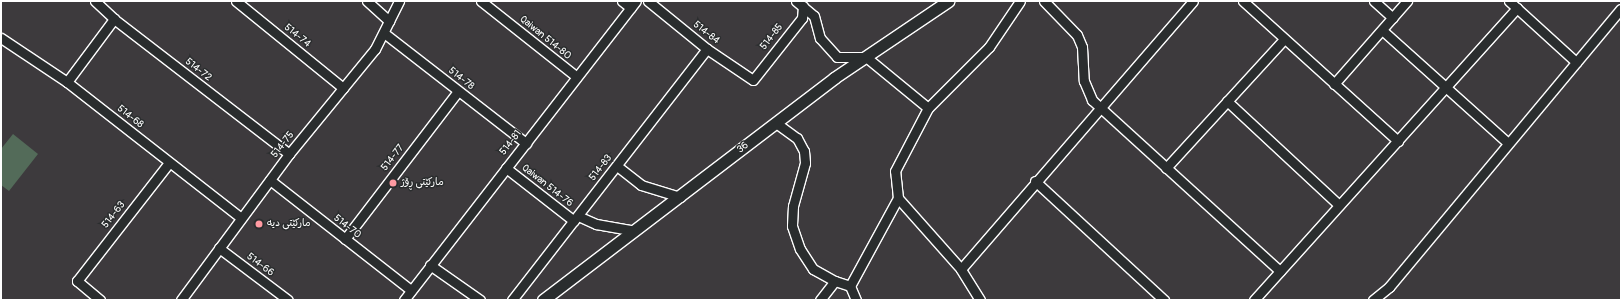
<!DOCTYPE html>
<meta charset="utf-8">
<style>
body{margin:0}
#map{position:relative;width:1622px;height:301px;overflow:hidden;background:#3d3a3d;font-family:Pangolin,"Playpen Sans Arabic",sans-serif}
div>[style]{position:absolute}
.green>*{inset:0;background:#536b59}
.roads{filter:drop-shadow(1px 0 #fff) drop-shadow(-1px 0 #fff) drop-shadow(0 1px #fff) drop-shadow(0 -1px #fff)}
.minor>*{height:9px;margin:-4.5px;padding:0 4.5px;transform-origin:4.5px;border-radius:4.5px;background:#2a2d2e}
.tertiary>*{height:11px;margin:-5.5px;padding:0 5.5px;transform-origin:5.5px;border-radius:5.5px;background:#2a2d2e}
.dots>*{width:11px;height:11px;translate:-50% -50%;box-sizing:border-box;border:2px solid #2a2d2e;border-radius:50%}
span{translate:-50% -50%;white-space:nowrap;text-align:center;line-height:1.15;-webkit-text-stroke:3px #2a2d2e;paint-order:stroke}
.street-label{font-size:10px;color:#fff}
.poi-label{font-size:10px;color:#fff}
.left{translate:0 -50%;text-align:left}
.frame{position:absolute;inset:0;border:2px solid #fff;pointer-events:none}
</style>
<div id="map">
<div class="green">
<i style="clip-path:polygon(13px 134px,38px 154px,9px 191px,1px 185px,1px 149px)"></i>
</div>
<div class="roads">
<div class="minor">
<i style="left:95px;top:1px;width:26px;rotate:43deg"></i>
<i style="left:114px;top:19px;width:221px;rotate:37.6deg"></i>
<i style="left:236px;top:1px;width:138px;rotate:39.1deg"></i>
<i style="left:367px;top:1px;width:30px;rotate:42deg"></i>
<i style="left:481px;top:1px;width:122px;rotate:38.4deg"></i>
<i style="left:622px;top:1px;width:11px;rotate:38deg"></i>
<i style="left:648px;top:1px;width:76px;rotate:39.1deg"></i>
<i style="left:707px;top:49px;width:55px;rotate:34deg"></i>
<i style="left:753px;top:80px;width:79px;rotate:-51.7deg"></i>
<i style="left:802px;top:18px;width:12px;rotate:-85deg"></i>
<i style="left:796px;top:1px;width:23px;rotate:40deg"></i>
<i style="left:814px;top:16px;width:23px;rotate:75deg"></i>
<i style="left:820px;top:38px;width:25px;rotate:48deg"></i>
<i style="left:837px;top:57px;width:29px"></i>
<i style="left:866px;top:57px;width:80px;rotate:39.4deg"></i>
<i style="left:1044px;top:1px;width:47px;rotate:45.9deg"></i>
<i style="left:1077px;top:35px;width:13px;rotate:67deg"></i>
<i style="left:1082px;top:47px;width:34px;rotate:87deg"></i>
<i style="left:1084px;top:81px;width:21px;rotate:67deg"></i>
<i style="left:1092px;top:100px;width:254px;rotate:42.3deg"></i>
<i style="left:1243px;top:1px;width:209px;rotate:42.1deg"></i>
<i style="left:1374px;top:1px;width:25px;rotate:42deg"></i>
<i style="left:1509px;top:1px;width:91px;rotate:42.3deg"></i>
<i style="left:1382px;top:30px;width:169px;rotate:41.9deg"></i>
<i style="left:384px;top:33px;width:180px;rotate:37.8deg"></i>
<i style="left:1px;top:38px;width:79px;rotate:33.7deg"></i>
<i style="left:67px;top:82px;width:221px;rotate:38deg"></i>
<i style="left:67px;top:82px;width:79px;rotate:-53.3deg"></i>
<i style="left:1334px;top:84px;width:111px;rotate:-48.7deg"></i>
<i style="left:1227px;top:101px;width:153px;rotate:42.9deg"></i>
<i style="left:776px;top:123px;width:26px;rotate:36deg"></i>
<i style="left:797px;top:138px;width:15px;rotate:62deg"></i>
<i style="left:804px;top:151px;width:12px;rotate:85deg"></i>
<i style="left:805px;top:163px;width:45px;rotate:105.6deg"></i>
<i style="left:793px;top:206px;width:20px;rotate:93deg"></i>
<i style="left:792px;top:226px;width:24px;rotate:71deg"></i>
<i style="left:800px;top:249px;width:24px;rotate:57deg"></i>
<i style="left:813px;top:269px;width:25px;rotate:29deg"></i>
<i style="left:835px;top:281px;width:16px;rotate:18deg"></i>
<i style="left:617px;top:166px;width:31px;rotate:38deg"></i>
<i style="left:641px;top:185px;width:41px;rotate:17.1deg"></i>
<i style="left:506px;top:168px;width:86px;rotate:37.9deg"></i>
<i style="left:1166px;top:168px;width:175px;rotate:-47.5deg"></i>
<i style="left:270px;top:180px;width:179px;rotate:38deg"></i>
<i style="left:1035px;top:181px;width:176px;rotate:42.7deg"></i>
<i style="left:578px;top:216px;width:20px;rotate:24deg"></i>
<i style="left:596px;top:224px;width:39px;rotate:10deg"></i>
<i style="left:345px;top:239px;width:186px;rotate:-52.6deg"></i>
<i style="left:219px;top:248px;width:86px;rotate:37deg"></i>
<i style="left:430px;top:265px;width:61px;rotate:35deg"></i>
<i style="left:961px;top:269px;width:354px;rotate:-49.1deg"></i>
<i style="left:100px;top:300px;width:30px;rotate:-140deg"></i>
<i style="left:77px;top:281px;width:150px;rotate:-52.1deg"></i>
<i style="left:181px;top:300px;width:182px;rotate:-53.5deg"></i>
<i style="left:289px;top:154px;width:136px;rotate:-50.7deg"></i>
<i style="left:375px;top:49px;width:54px;rotate:-63.4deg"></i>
<i style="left:404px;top:300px;width:378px;rotate:-52.2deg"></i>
<i style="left:512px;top:300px;width:318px;rotate:-52.2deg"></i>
<i style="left:820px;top:300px;width:24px;rotate:-52deg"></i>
<i style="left:856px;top:300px;width:15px;rotate:-113deg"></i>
<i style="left:850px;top:286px;width:100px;rotate:-61.4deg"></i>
<i style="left:980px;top:300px;width:36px;rotate:-122deg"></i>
<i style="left:961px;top:269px;width:95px;rotate:-131.6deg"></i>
<i style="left:898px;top:198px;width:27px;rotate:-96deg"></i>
<i style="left:895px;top:171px;width:71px;rotate:-62.4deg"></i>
<i style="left:928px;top:108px;width:86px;rotate:-45deg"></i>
<i style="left:989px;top:47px;width:55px;rotate:-56deg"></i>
<i style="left:1254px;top:300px;width:393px;rotate:-48deg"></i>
<i style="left:1373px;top:300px;width:21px;rotate:-39deg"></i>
<i style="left:1389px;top:287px;width:362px;rotate:-50.2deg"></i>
</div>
<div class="tertiary">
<i style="left:543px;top:300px;width:366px;rotate:-37.3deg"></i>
<i style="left:834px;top:78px;width:138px;rotate:-34deg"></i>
</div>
</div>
<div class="dots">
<i style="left:393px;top:183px;background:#ff9aa2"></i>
<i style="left:259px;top:224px;background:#ff9aa2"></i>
</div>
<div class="street-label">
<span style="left:706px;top:33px;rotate:38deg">514-84</span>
<span style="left:297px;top:36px;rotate:39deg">514-74</span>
<span style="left:772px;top:37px;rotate:-52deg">514-85</span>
<span style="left:545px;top:38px;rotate:39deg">Qaiwan 514-80</span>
<span style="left:198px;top:70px;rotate:38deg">514-72</span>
<span style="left:461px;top:79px;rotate:38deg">514-78</span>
<span style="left:130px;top:117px;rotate:38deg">514-68</span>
<span style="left:511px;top:143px;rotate:-52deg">514-81</span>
<span style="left:283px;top:145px;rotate:-52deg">514-75</span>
<span style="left:743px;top:148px;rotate:-38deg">36</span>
<span style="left:393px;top:158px;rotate:-52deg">514-77</span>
<span style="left:601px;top:168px;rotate:-52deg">514-83</span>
<span style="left:547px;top:186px;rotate:38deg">Qaiwan 514-76</span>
<span style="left:114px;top:215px;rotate:-52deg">514-63</span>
<span style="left:347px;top:227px;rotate:38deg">514-70</span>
<span style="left:260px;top:265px;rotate:37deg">514-66</span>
</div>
<div class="poi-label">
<span class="left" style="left:401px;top:183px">مارکێتی ڕۆژ</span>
<span class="left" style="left:267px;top:224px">مارکێتی دیە</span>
</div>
<div class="frame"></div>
</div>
